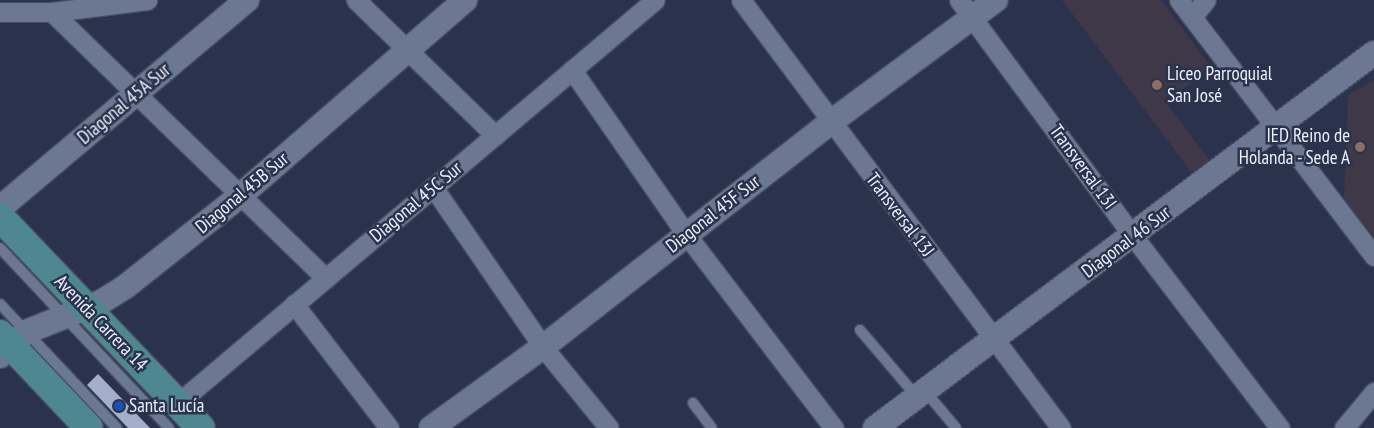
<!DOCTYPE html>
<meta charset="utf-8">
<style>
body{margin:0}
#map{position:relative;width:1374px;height:428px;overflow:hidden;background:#2a334b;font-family:"PT Sans Narrow",sans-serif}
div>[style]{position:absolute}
.education>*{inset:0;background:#3f3849}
.building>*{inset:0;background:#a2afcb}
.roads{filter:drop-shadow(1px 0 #464e61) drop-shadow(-1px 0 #464e61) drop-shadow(0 1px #464e61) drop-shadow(0 -1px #464e61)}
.service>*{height:10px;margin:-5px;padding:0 5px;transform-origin:5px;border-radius:5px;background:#6c7792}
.minor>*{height:19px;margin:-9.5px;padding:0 9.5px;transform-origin:9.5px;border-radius:9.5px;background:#6c7792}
.tertiary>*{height:24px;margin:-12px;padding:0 12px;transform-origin:12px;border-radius:12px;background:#6c7792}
.primary>*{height:28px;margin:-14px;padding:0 14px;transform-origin:14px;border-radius:14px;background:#4f8791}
.dots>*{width:14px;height:14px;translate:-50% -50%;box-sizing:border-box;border:2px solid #2a334b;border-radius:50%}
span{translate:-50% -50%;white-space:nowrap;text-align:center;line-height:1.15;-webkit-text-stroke:5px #2a334b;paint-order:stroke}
.poi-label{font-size:19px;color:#ebf0fd}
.left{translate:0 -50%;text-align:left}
.right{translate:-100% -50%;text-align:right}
.street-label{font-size:19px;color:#ebf0fd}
</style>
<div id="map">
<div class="education">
<i style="clip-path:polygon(1062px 0,1161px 0,1211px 67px,1166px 102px,1209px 160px,1192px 173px)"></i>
<i style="clip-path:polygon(1374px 80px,1374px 237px,1344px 199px,1348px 95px)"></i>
</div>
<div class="building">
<i style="clip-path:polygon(98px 374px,150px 428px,128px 428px,87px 385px)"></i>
</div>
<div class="roads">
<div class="service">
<i style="left:0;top:248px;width:247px;rotate:46.8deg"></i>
<i style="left:0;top:304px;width:170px;rotate:46.7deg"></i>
<i style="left:860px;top:330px;width:88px;rotate:49.6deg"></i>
<i style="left:925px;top:391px;width:48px;rotate:50deg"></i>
<i style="left:693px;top:403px;width:31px;rotate:53deg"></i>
</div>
<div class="minor">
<i style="left:356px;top:0;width:194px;rotate:44.2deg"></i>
<i style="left:741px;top:0;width:534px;rotate:53.22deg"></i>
<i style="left:959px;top:0;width:293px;rotate:53.6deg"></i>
<i style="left:1133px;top:236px;width:242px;rotate:52.6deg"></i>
<i style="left:1179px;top:0;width:322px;rotate:52.7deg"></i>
<i style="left:0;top:12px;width:52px"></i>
<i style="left:52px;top:12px;width:96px;rotate:-7.2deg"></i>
<i style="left:52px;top:12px;width:382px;rotate:44.2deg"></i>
<i style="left:1192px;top:17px;width:22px;rotate:-51deg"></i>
<i style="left:572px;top:70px;width:200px;rotate:55.2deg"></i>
<i style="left:686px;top:234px;width:244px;rotate:52.7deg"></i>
<i style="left:433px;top:187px;width:194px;rotate:55.5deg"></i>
<i style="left:543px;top:347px;width:104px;rotate:50.8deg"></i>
<i style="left:294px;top:304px;width:156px;rotate:52.5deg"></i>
<i style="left:178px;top:403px;width:624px;rotate:-40.19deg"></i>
<i style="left:1344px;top:428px;width:47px;rotate:-50.2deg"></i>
</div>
<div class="tertiary">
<i style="left:0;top:208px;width:323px;rotate:-40.1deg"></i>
<i style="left:0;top:356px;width:35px;rotate:-43deg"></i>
<i style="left:26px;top:332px;width:81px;rotate:-21.8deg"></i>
<i style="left:101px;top:302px;width:28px;rotate:-32deg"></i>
<i style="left:125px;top:287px;width:148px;rotate:-38.4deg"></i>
<i style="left:241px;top:195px;width:297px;rotate:-41deg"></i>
<i style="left:431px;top:428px;width:138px;rotate:-35.9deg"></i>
<i style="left:543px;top:347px;width:365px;rotate:-38deg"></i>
<i style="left:831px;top:122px;width:205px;rotate:-36.5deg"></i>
<i style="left:875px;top:428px;width:624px;rotate:-36.92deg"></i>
</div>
<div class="primary">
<i style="left:0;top:217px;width:291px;rotate:46.4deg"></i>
<i style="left:0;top:334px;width:129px;rotate:46.6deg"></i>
</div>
</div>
<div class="dots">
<i style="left:1157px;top:85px;background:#8d6e63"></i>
<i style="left:1360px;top:147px;background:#8d6e63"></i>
<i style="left:119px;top:406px;background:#1a4fb4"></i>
</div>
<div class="poi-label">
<span class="left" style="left:1167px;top:85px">Liceo Parroquial<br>San José</span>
<span class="right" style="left:1350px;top:147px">IED Reino de<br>Holanda - Sede A</span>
<span class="left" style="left:129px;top:406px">Santa Lucía</span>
</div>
<div class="street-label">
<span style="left:124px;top:104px;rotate:-40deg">Diagonal 45A Sur</span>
<span style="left:1083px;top:167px;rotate:54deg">Transversal 13I</span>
<span style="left:242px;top:193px;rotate:-40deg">Diagonal 45B Sur</span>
<span style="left:416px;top:202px;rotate:-40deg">Diagonal 45C Sur</span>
<span style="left:713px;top:214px;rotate:-38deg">Diagonal 45F Sur</span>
<span style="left:900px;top:215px;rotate:53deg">Transversal 13J</span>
<span style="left:1126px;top:242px;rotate:-37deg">Diagonal 46 Sur</span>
<span style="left:101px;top:323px;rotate:46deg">Avenida Carrera 14</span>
</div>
</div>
